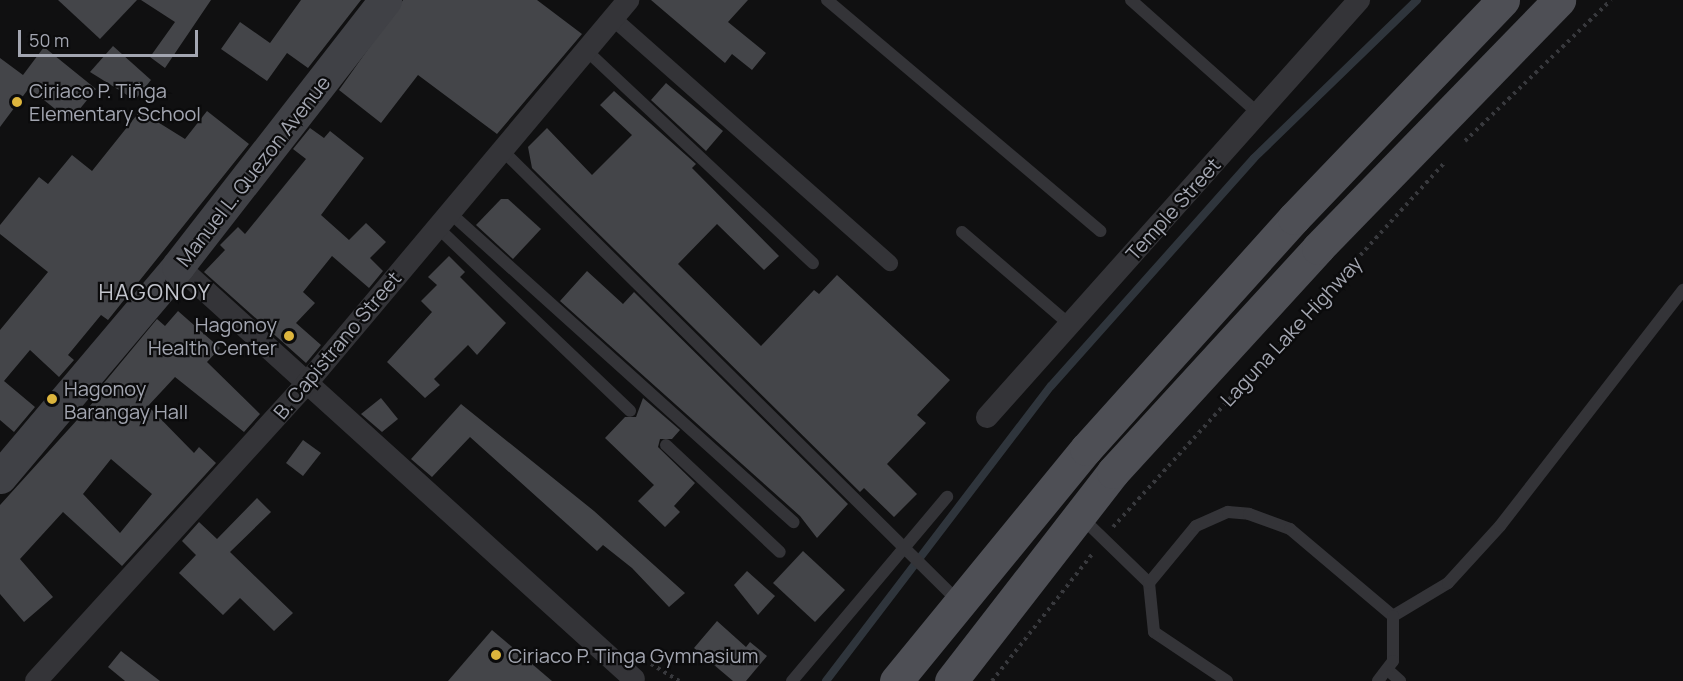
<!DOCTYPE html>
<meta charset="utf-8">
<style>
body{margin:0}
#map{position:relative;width:1683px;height:681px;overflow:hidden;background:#101011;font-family:Manrope,sans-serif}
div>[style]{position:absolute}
.stream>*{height:8px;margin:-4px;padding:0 4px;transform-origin:4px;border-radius:4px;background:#2f353c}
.building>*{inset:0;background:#444549}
.path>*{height:4px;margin-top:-2px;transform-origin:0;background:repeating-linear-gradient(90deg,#38393d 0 3px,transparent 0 7.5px)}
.service>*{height:12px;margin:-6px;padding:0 6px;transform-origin:6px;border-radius:6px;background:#343438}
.pedestrian>*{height:16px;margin:-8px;padding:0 8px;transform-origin:8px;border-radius:8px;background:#343438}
.minor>*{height:22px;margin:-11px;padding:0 11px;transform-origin:11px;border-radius:11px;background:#343438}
.secondary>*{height:33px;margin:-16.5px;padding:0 16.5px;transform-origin:16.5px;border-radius:16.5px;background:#404146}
.primary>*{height:33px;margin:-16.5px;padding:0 16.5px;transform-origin:16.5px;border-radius:16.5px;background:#4e4f55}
.dots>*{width:16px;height:16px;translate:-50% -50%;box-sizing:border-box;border:3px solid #0b0b0c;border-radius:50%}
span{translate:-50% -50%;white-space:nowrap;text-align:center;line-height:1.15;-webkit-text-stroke:4.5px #0b0b0c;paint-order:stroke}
.poi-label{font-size:20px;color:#a3a6b1}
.left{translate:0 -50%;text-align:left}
.right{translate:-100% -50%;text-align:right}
.street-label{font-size:20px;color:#a3a6b1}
.quarter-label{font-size:22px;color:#c3c5cd;letter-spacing:1.5px}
.scale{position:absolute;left:18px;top:30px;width:180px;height:27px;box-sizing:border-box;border:3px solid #a3a6b1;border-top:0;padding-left:8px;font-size:18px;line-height:21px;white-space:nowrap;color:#a3a6b1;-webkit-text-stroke:4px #0b0b0c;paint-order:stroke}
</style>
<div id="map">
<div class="stream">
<i style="left:826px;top:681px;width:371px;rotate:-52.7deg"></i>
<i style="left:1051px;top:386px;width:305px;rotate:-48.3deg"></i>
<i style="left:1254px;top:158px;width:227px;rotate:-44.1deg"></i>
</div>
<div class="building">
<i style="clip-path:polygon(58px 0,137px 0,100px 39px)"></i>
<i style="clip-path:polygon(141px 0,211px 0,165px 68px,150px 57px,175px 22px)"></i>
<i style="clip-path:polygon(301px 0,361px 0,308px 68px,287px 53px,267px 81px,221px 49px,240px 22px,270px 43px)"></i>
<i style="clip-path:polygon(403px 0,537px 0,582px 34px,497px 134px,418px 75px,381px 123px,339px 90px)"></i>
<i style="clip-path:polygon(651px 0,748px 0,728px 22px,766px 53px,752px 70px,732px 54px,725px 63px)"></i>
<i style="clip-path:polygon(113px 46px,151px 80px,135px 100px,90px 72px)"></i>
<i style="clip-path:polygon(44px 47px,96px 89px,70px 121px,29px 88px,0 127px,0 58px,23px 75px)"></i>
<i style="clip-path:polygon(666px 83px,723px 131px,706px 151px,651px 100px)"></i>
<i style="clip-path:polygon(614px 91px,696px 164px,692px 168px,779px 256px,764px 270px,717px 224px,678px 264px,761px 346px,814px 290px,819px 294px,837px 275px,950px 380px,917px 415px,926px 423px,887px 464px,917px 494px,894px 517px,864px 488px,860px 492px,532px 168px,528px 147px,547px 128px,592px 175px,632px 135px,600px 105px)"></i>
<i style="clip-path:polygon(140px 111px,185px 139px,207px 111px,249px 144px,108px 320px,101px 315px,68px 355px,74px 360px,59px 377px,30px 350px,4px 381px,35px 407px,14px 432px,0 420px,0 330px,48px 272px,0 234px,0 225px,39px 177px,48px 184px,72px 155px,92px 171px)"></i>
<i style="clip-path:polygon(310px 128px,324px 138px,330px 131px,364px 158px,321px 215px,349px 240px,366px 223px,386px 242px,370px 258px,383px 271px,369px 288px,332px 256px,303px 292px,315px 303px,296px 323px,321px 345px,306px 363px,204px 272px,225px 250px,220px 245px,238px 227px,245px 234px,306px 159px,293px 149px)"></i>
<i style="clip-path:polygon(501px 199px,508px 199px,541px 229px,513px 259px,476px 225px)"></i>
<i style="clip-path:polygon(449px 256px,465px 272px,460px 277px,506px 323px,477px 355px,468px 345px,434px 379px,440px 385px,425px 398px,387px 362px,432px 312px,421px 301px,437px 285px,428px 277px)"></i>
<i style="clip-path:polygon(587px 271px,623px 304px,634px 292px,848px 504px,817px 538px,800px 516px,560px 301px)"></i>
<i style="clip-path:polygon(evenodd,178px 311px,220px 348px,207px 362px,260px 414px,244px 432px,175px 377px,148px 406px,194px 453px,199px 447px,216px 463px,122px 566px,63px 512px,20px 559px,53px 597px,24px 622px,0 594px,0 505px,97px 398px,94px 395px,157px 319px,165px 326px,178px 311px,111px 459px,152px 494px,120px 533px,83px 494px,111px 459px)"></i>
<i style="clip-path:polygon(381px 398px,398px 419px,382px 432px,361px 414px)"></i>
<i style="clip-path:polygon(643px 398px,680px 430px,672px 439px,660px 439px,658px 447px,695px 483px,674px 506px,680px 512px,665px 527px,638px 501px,654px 485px,605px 438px,625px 417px,636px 417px)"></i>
<i style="clip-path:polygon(461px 404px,594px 511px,685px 593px,669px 607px,632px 568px,603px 545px,597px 551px,470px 437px,432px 477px,411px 459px)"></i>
<i style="clip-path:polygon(303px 440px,321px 453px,303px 476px,286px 463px)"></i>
<i style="clip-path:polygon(257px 498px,271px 512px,230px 552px,293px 613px,274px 631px,240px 598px,223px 615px,179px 573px,196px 555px,182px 541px,199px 522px,217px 539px)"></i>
<i style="clip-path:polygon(803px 551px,845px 590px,815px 622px,773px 583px)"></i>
<i style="clip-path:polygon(747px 571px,775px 596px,758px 615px,734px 585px)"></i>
<i style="clip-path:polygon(717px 621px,746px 647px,750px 642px,767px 656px,746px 681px,733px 681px,694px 648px)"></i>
<i style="clip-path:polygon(492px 630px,552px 681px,448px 681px)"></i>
<i style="clip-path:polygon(121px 651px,160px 681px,125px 681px,108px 667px)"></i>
</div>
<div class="path">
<i style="left:1465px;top:141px;width:203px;rotate:-44deg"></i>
<i style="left:1113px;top:527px;width:491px;rotate:-47.7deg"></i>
<i style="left:651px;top:664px;width:33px;rotate:31deg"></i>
<i style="left:992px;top:681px;width:164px;rotate:-51.7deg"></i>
</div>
<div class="service">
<i style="left:827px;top:0;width:358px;rotate:40.2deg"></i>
<i style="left:1131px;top:0;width:170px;rotate:41.7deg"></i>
<i style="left:587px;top:51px;width:310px;rotate:43.2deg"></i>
<i style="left:502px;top:150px;width:641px;rotate:44.68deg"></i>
<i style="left:448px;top:211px;width:465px;rotate:42deg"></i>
<i style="left:436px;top:226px;width:268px;rotate:43.6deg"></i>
<i style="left:962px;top:232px;width:143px;rotate:40.7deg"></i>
<i style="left:666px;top:445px;width:156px;rotate:43.2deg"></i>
<i style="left:1081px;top:517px;width:95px;rotate:44.1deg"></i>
<i style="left:1393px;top:616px;width:64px;rotate:-31deg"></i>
<i style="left:1448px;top:583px;width:77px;rotate:-47.6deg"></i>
<i style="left:1500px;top:526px;width:299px;rotate:-52.2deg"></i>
<i style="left:1389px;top:671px;width:15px;rotate:42deg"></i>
<i style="left:792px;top:681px;width:241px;rotate:-49.9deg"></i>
<i style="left:1227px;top:681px;width:88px;rotate:-146.1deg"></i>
<i style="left:1154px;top:632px;width:49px;rotate:-95.8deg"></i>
<i style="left:1149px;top:583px;width:74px;rotate:-50.5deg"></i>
<i style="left:1196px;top:526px;width:35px;rotate:-24deg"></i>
<i style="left:1228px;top:512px;width:21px;rotate:5deg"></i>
<i style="left:1249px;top:514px;width:44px;rotate:20.1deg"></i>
<i style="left:1290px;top:529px;width:135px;rotate:40.2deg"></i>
<i style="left:1393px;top:616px;width:45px;rotate:90deg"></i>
<i style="left:1393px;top:661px;width:25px;rotate:127deg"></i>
</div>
<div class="pedestrian">
<i style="left:613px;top:18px;width:370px;rotate:41.5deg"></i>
</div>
<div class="minor">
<i style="left:178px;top:266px;width:615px;rotate:42.17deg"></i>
<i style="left:987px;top:417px;width:559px;rotate:-48.26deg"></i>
<i style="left:36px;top:681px;width:403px;rotate:-47.7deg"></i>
<i style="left:307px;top:383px;width:500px;rotate:-50deg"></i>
</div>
<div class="secondary">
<i style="left:0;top:477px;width:276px;rotate:-49.8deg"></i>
<i style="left:178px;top:266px;width:337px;rotate:-52.1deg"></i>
</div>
<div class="primary">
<i style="left:896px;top:681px;width:300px;rotate:-50.7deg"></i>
<i style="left:1086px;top:449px;width:311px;rotate:-48deg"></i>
<i style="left:1294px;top:218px;width:302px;rotate:-46.2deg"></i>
<i style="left:951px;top:681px;width:264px;rotate:-52.2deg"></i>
<i style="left:1113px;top:472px;width:304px;rotate:-47.5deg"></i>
<i style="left:1318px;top:248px;width:346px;rotate:-45.8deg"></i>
</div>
<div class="dots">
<i style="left:17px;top:102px;background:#ddb53d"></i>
<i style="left:289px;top:336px;background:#ddb53d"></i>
<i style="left:52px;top:399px;background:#ddb53d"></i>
<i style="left:496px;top:655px;background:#ddb53d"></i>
</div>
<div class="poi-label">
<span class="left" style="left:29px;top:102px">Ciriaco P. Tiñga<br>Elementary School</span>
<span class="right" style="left:277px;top:336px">Hagonoy<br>Health Center</span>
<span class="left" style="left:64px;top:400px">Hagonoy<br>Barangay Hall</span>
<span class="left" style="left:508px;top:655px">Ciriaco P. Tinga Gymnasium</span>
</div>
<div class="street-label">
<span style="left:253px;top:171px;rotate:-52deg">Manuel L. Quezon Avenue</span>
<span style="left:1173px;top:209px;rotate:-48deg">Temple Street</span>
<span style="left:1291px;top:331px;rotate:-47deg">Laguna Lake Highway</span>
<span style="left:337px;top:345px;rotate:-50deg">B. Capistrano Street</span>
</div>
<div class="quarter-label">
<span style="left:155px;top:293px">HAGONOY</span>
</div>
<div class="scale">50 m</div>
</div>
